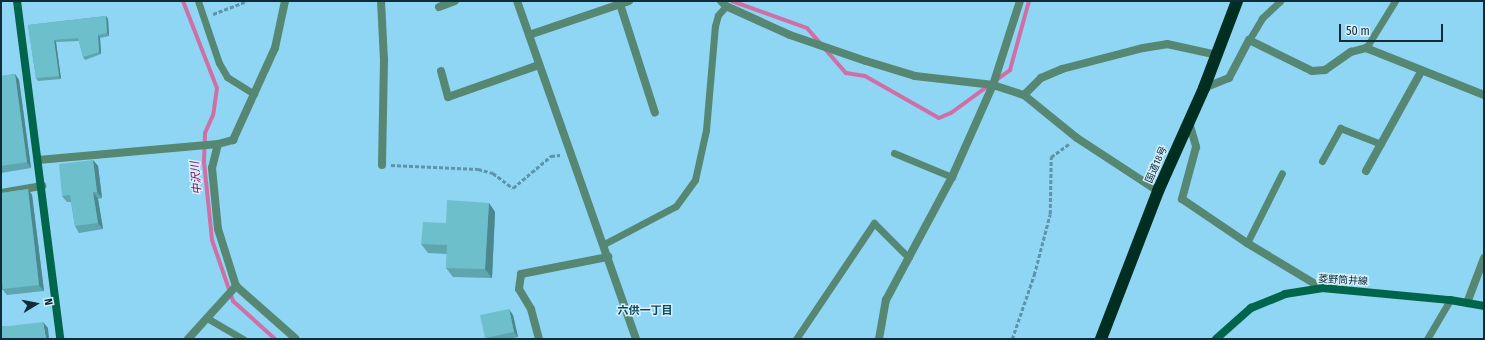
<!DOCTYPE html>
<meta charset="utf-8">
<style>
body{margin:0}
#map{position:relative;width:1485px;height:340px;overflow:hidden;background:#8fd6f4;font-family:"Fira Sans Condensed","Noto Sans JP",sans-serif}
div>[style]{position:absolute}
.stream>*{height:4px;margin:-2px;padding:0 2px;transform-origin:2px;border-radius:2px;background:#d06fa5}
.path>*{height:2.5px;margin-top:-1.25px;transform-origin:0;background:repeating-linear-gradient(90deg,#5d94ab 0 4px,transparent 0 6px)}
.lane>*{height:7px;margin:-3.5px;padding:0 3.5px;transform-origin:3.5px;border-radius:3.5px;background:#568773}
.street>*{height:8px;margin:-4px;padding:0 4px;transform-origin:4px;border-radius:4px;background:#568773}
.secondary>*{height:8px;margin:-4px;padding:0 4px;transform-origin:4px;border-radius:4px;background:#00654a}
.highway>*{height:12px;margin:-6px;padding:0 6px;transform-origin:6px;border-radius:6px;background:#002e20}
.wall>*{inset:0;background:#5ea5af}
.shaded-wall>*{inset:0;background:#4c868e}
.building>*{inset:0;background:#6dc0cb}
span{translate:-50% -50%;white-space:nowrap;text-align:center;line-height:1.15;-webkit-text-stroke:3px #d5f0fc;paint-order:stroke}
.street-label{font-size:10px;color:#0f2c38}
.water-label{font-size:11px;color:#850a5d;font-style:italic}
.neighbourhood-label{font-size:11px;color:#0b465a;font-weight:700}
.frame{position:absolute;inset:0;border:2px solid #0f2c38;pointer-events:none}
.north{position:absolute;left:16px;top:284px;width:40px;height:40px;-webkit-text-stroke:3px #d5f0fc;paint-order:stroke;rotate:80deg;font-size:11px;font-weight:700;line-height:16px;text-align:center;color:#0f2c38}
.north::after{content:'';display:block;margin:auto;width:14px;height:18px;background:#0f2c38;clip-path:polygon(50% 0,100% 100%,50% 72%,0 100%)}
.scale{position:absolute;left:1339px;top:24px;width:104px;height:18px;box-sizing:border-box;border:2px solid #0f2c38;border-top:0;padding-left:5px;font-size:12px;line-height:14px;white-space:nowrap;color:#0f2c38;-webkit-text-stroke:3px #d5f0fc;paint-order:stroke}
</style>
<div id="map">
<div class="stream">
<i style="left:183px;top:1px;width:93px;rotate:68.7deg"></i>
<i style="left:217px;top:88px;width:27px;rotate:98deg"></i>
<i style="left:213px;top:115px;width:20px;rotate:114deg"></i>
<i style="left:205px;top:133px;width:29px;rotate:92deg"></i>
<i style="left:204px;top:162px;width:78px;rotate:84.1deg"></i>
<i style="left:212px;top:240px;width:65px;rotate:71deg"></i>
<i style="left:233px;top:301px;width:57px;rotate:42.1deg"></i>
<i style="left:732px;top:1px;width:80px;rotate:19.8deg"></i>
<i style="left:807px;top:28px;width:21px;rotate:49deg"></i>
<i style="left:825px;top:49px;width:32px;rotate:49deg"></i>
<i style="left:846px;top:73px;width:19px;rotate:9deg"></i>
<i style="left:865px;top:76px;width:85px;rotate:29.6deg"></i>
<i style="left:939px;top:118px;width:13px;rotate:-23deg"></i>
<i style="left:951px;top:113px;width:46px;rotate:-36.1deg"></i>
<i style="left:995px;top:81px;width:19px;rotate:-36deg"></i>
<i style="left:1010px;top:70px;width:72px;rotate:-74.6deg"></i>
</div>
<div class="path">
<i style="left:213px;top:14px;width:36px;rotate:-21deg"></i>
<i style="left:391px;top:165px;width:87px;rotate:2.6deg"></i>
<i style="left:478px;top:169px;width:16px;rotate:15deg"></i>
<i style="left:493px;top:173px;width:25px;rotate:37deg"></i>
<i style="left:513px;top:188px;width:50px;rotate:-40.1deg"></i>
<i style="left:551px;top:156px;width:9px;rotate:-6deg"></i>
<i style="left:1012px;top:339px;width:68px;rotate:-71deg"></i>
<i style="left:1034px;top:275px;width:63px;rotate:-75.3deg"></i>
<i style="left:1050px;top:214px;width:57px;rotate:-89deg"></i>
<i style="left:1051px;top:157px;width:22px;rotate:-36deg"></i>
</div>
<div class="lane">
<i style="left:198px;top:1px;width:65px;rotate:71.3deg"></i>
<i style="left:219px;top:63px;width:16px;rotate:60deg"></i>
<i style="left:227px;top:77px;width:32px;rotate:32deg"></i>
<i style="left:1249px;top:40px;width:26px;rotate:-59deg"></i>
<i style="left:1262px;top:18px;width:25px;rotate:-43deg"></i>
<i style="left:1366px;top:48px;width:55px;rotate:-58.3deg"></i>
<i style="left:894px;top:153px;width:63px;rotate:22.5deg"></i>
<i style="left:1322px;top:161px;width:38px;rotate:-61deg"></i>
<i style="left:1340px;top:128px;width:44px;rotate:21.3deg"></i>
<i style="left:1247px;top:243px;width:78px;rotate:-63.4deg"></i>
<i style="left:604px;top:244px;width:81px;rotate:-27.8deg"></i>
<i style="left:676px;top:206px;width:32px;rotate:-54deg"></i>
<i style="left:695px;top:180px;width:51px;rotate:-77.6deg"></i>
<i style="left:706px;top:130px;width:104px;rotate:-85.1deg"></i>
<i style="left:715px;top:26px;width:11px;rotate:-75deg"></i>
<i style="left:718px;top:15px;width:12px;rotate:-48deg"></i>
<i style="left:207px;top:318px;width:42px;rotate:30.3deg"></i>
<i style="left:796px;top:339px;width:140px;rotate:-56.1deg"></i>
<i style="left:874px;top:223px;width:49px;rotate:45deg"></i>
<i style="left:1427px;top:339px;width:45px;rotate:-59.5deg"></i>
</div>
<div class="street">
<i style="left:381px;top:1px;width:59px;rotate:87.1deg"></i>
<i style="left:384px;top:60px;width:105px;rotate:91.1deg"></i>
<i style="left:517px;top:1px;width:358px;rotate:70.6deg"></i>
<i style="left:721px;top:1px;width:7px;rotate:45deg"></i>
<i style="left:726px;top:6px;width:70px;rotate:24.4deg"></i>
<i style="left:790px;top:35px;width:80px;rotate:18.9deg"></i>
<i style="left:866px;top:61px;width:51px;rotate:17deg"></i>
<i style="left:915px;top:76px;width:79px;rotate:6.6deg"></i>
<i style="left:993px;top:85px;width:33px;rotate:18deg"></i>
<i style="left:1024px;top:95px;width:68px;rotate:39.1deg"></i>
<i style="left:1077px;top:138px;width:97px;rotate:33.2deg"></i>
<i style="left:620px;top:4px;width:114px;rotate:72.2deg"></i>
<i style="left:439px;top:7px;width:17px;rotate:-21deg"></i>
<i style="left:529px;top:35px;width:106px;rotate:-18.8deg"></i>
<i style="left:441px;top:71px;width:27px;rotate:75deg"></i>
<i style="left:448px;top:97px;width:96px;rotate:-19.4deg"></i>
<i style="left:1204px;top:88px;width:27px;rotate:-22deg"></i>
<i style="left:1229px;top:78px;width:43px;rotate:-62.2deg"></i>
<i style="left:1249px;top:40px;width:70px;rotate:26.2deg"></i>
<i style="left:1312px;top:71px;width:13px;rotate:-4deg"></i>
<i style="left:1325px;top:70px;width:32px;rotate:-35deg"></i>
<i style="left:1351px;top:52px;width:16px;rotate:-15deg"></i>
<i style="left:1366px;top:48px;width:127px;rotate:21.7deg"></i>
<i style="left:1024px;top:95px;width:24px;rotate:-45deg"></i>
<i style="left:1041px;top:78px;width:23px;rotate:-23deg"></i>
<i style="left:1062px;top:69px;width:84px;rotate:-14.5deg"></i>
<i style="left:1143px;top:48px;width:24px;rotate:-9deg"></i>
<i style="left:1167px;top:44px;width:51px;rotate:12.4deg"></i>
<i style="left:1189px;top:122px;width:26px;rotate:74deg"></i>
<i style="left:1196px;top:147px;width:54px;rotate:105.1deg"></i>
<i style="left:1182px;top:199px;width:78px;rotate:34.1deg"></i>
<i style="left:1247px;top:243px;width:87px;rotate:31deg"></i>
<i style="left:218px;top:144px;width:25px;rotate:104deg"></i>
<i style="left:212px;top:168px;width:61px;rotate:84.4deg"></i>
<i style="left:218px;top:229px;width:60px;rotate:72.5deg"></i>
<i style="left:236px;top:286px;width:79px;rotate:41.4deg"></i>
<i style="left:38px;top:160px;width:181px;rotate:-5.1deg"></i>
<i style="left:218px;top:144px;width:16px;rotate:-15deg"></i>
<i style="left:233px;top:140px;width:101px;rotate:-65.5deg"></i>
<i style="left:275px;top:48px;width:48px;rotate:-78deg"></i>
<i style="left:1366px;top:171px;width:115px;rotate:-61deg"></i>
<i style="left:1px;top:193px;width:42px;rotate:-9.7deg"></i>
<i style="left:1467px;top:303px;width:48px;rotate:-69.3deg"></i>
<i style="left:188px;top:339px;width:72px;rotate:-47.8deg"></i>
<i style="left:539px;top:339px;width:31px;rotate:-105deg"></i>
<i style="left:531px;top:309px;width:23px;rotate:-121deg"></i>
<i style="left:519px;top:289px;width:15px;rotate:-82deg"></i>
<i style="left:521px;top:274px;width:89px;rotate:-11.1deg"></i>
<i style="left:879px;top:339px;width:40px;rotate:-80deg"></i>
<i style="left:886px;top:300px;width:140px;rotate:-61.8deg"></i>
<i style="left:952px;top:177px;width:101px;rotate:-66deg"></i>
<i style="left:993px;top:85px;width:88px;rotate:-72.2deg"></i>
</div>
<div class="secondary">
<i style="left:17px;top:1px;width:341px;rotate:82.7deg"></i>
<i style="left:1216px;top:339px;width:47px;rotate:-41.5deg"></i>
<i style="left:1251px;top:308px;width:37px;rotate:-22deg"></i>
<i style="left:1285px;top:294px;width:37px;rotate:-9deg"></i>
<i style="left:1322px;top:288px;width:129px;rotate:5.4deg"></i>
<i style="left:1450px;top:300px;width:35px;rotate:10deg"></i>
</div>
<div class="highway">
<i style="left:1101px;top:339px;width:159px;rotate:-68.9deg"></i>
<i style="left:1158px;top:191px;width:113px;rotate:-65.9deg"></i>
<i style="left:1204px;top:88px;width:93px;rotate:-69.2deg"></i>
</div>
<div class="wall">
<i style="clip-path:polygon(106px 16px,108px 19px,109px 36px,100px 38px,101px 54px,85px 60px,83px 57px,79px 41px,56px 42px,61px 79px,38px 81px,36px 78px,28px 25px)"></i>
<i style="clip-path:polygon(15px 74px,19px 80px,31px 168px,1px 173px,1px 76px)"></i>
<i style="clip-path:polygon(93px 160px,98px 166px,102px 198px,98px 199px,103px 229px,79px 233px,75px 226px,71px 202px,67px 202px,62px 196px)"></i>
<i style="clip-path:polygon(28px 189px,32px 195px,44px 291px,7px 295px,3px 290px,1px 290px,1px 193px)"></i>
<i style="clip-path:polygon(489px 203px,495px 212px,492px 278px,453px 277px,446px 268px,447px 254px,428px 253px,421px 244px,446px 223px)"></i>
<i style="clip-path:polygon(513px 315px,518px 337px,509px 339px,486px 339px,485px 338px)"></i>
</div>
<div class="shaded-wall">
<i style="clip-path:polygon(106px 16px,108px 19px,109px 36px,107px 33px)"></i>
<i style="clip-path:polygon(98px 35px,100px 38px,101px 54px,99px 52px)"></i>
<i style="clip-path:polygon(54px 40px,56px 42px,61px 79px,59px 76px)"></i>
<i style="clip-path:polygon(15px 74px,19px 80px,31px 168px,27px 162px)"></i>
<i style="clip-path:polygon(93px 160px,98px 166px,102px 198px,97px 192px)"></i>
<i style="clip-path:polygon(28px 189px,32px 195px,44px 291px,39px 285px)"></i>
<i style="clip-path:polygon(93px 192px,98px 199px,103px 229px,98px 223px)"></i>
<i style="clip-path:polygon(489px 203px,495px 212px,492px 278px,485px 269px)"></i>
<i style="clip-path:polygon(509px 309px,513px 315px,518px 337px,514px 332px)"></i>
<i style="clip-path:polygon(43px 322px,48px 328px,49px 339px,46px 339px)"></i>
</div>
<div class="building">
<i style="clip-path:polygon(106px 16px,107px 33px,98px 35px,99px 52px,83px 57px,78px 38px,54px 40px,59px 76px,36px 78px,28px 25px)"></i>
<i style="clip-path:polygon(15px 74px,27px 162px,1px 166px,1px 76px)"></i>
<i style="clip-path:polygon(93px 160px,97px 192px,93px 192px,98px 223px,75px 226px,70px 195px,62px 196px,59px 164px)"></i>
<i style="clip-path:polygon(28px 189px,39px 285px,3px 289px,2px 283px,1px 283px,1px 193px)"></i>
<i style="clip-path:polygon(447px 200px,489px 203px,485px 269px,446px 268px,447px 245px,421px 244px,423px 222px,446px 223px)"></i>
<i style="clip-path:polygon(509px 309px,514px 332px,485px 338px,480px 315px)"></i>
<i style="clip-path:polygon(43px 322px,46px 339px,1px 339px,1px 326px,9px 326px)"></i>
</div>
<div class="street-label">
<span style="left:1157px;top:165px;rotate:-66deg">国道18号</span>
<span style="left:1343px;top:281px;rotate:3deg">菱野筒井線</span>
</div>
<div class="water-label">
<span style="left:197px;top:178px;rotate:-95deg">中沢川</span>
</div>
<div class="neighbourhood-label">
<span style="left:645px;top:311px">六供一丁目</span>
</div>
<div class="frame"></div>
<div class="north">N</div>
<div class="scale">50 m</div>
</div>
